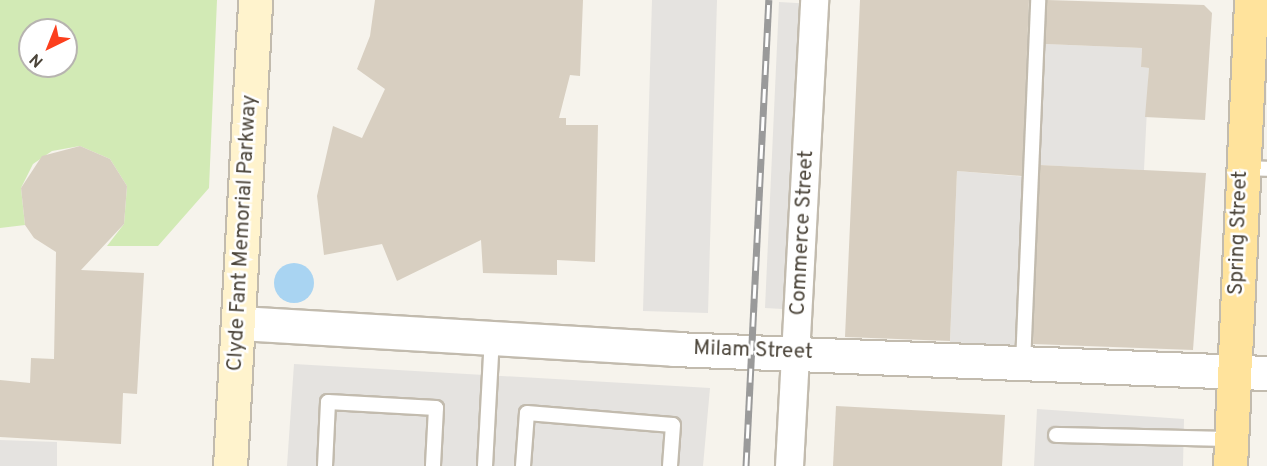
<!DOCTYPE html>
<style>
body{margin:0}
#map{position:relative;width:1267px;height:466px;overflow:hidden;background:#f6f3ec;font-family:Overpass,sans-serif}
div>[style]{position:absolute}
.green>*{inset:0;background:#d2eab5}
.parking>*{inset:0;background:#e5e3e0}
.water>*{inset:0;background:#a9d4f2}
.round{border-radius:50%}
.building>*{inset:0;background:#d8cfc1}
.roads{filter:drop-shadow(2px 0 #c2bbae) drop-shadow(-2px 0 #c2bbae) drop-shadow(0 2px #c2bbae) drop-shadow(0 -2px #c2bbae)}
.service>*{height:14px;margin:-7px;padding:0 7px;transform-origin:7px;border-radius:7px;background:#fff}
.minor>*{height:27px;margin:-13.5px;padding:0 13.5px;transform-origin:13.5px;border-radius:13.5px;background:#fff}
.tertiary>*{height:33px;margin:-16.5px;padding:0 16.5px;transform-origin:16.5px;border-radius:16.5px;background:#fff}
.secondary>*{height:33px;margin:-16.5px;padding:0 16.5px;transform-origin:16.5px;border-radius:16.5px;background:#fff3cd}
.primary>*{height:33px;margin:-16.5px;padding:0 16.5px;transform-origin:16.5px;border-radius:16.5px;background:#ffe39c}
.rail>*{height:7px;margin-top:-3.5px;transform-origin:0;background:repeating-linear-gradient(90deg,#fff 0 14px,#9a9a9a 0 28px);box-sizing:border-box;border-block:2px solid #9a9a9a}
span{translate:-50% -50%;white-space:nowrap;text-align:center;line-height:1.15;-webkit-text-stroke:5px #fff;paint-order:stroke}
.street-label{font-size:21px;color:#4b4439}
.north{position:absolute;left:18px;top:18px;width:60px;height:60px;box-sizing:border-box;background:#fff;border:2px solid #b7b4b0;border-radius:50%;rotate:223deg;font-size:16px;font-weight:700;line-height:24px;text-align:center;color:#4b4439}
.north::after{content:'';display:block;margin:auto;width:21px;height:27px;background:#fc3f1d;clip-path:polygon(50% 0,100% 100%,50% 72%,0 100%)}
</style>
<div id="map">
<div class="green">
<i style="clip-path:polygon(evenodd,0 0,217px 0,209px 188px,158px 246px,107px 246px,124px 224px,127px 186px,110px 159px,80px 146px,52px 151px,33px 164px,21px 188px,25px 225px,0 228px,0 0,30px 30px,66px 30px,66px 66px,30px 66px,30px 30px)"></i>
</div>
<div class="parking">
<i style="clip-path:polygon(652px 0,717px 0,708px 313px,643px 311px)"></i>
<i style="clip-path:polygon(779px 2px,814px 4px,800px 310px,765px 308px)"></i>
<i style="clip-path:polygon(1044px 44px,1142px 48px,1141px 67px,1149px 68px,1144px 170px,1040px 165px)"></i>
<i style="clip-path:polygon(957px 171px,1027px 177px,1020px 347px,950px 342px)"></i>
<i style="clip-path:polygon(294px 364px,710px 388px,703px 466px,287px 466px)"></i>
<i style="clip-path:polygon(1037px 409px,1184px 419px,1183px 466px,1034px 466px)"></i>
<i style="clip-path:polygon(0 440px,57px 442px,57px 466px,0 466px)"></i>
</div>
<div class="water">
<i class="round" style="left:274px;top:263px;width:40px;height:40px"></i>
</div>
<div class="building">
<i style="clip-path:polygon(375px 0,583px 0,580px 76px,570px 75px,559px 118px,566px 118px,566px 125px,598px 125px,595px 262px,557px 260px,557px 275px,483px 273px,481px 240px,397px 281px,382px 244px,324px 255px,317px 196px,333px 126px,362px 138px,385px 89px,357px 69px,370px 36px)"></i>
<i style="clip-path:polygon(860px 0,1029px 0,1022px 176px,957px 171px,950px 341px,845px 337px)"></i>
<i style="clip-path:polygon(1047px 0,1204px 5px,1212px 13px,1205px 120px,1145px 117px,1149px 68px,1141px 67px,1142px 48px,1045px 44px)"></i>
<i style="clip-path:polygon(80px 146px,110px 159px,127px 186px,124px 224px,81px 270px,144px 273px,137px 394px,123px 393px,121px 444px,0 437px,0 380px,30px 383px,31px 358px,54px 359px,56px 252px,34px 238px,25px 225px,21px 188px,42px 156px)"></i>
<i style="clip-path:polygon(1040px 165px,1206px 173px,1193px 350px,1033px 344px)"></i>
<i style="clip-path:polygon(836px 406px,1005px 415px,1002px 466px,833px 466px)"></i>
</div>
<div class="roads">
<div class="service">
<i style="left:1242px;top:168px;width:25px;rotate:2deg"></i>
<i style="left:1023px;top:364px;width:364px;rotate:-87.6deg"></i>
<i style="left:1056px;top:435px;width:175px;rotate:1.3deg"></i>
<i style="left:325px;top:466px;width:64px;rotate:-87.3deg"></i>
<i style="left:328px;top:402px;width:108px;rotate:3.2deg"></i>
<i style="left:436px;top:408px;width:58px;rotate:93deg"></i>
<i style="left:485px;top:466px;width:128px;rotate:-86.9deg"></i>
<i style="left:523px;top:466px;width:53px;rotate:-85.7deg"></i>
<i style="left:527px;top:413px;width:146px;rotate:4.7deg"></i>
<i style="left:673px;top:425px;width:41px;rotate:94.2deg"></i>
</div>
<div class="minor">
<i style="left:789px;top:466px;width:467px;rotate:-86.9deg"></i>
</div>
<div class="tertiary">
<i style="left:239px;top:323px;width:436px;rotate:3.4deg"></i>
<i style="left:674px;top:349px;width:593px;rotate:2.32deg"></i>
</div>
<div class="secondary">
<i style="left:230px;top:466px;width:467px;rotate:-86.9deg"></i>
</div>
<div class="primary">
<i style="left:1230px;top:466px;width:466px;rotate:-87.4deg"></i>
</div>
</div>
<div class="rail">
<i style="left:746px;top:466px;width:467px;rotate:-87.2deg"></i>
</div>
<div class="street-label">
<span style="left:243px;top:233px;rotate:-87deg">Clyde Fant Memorial Parkway</span>
<span style="left:803px;top:233px;rotate:-87deg">Commerce Street</span>
<span style="left:1239px;top:233px;rotate:-88deg">Spring Street</span>
<span style="left:753px;top:351px;rotate:2deg">Milam Street</span>
</div>
<div class="north">N</div>
</div>
